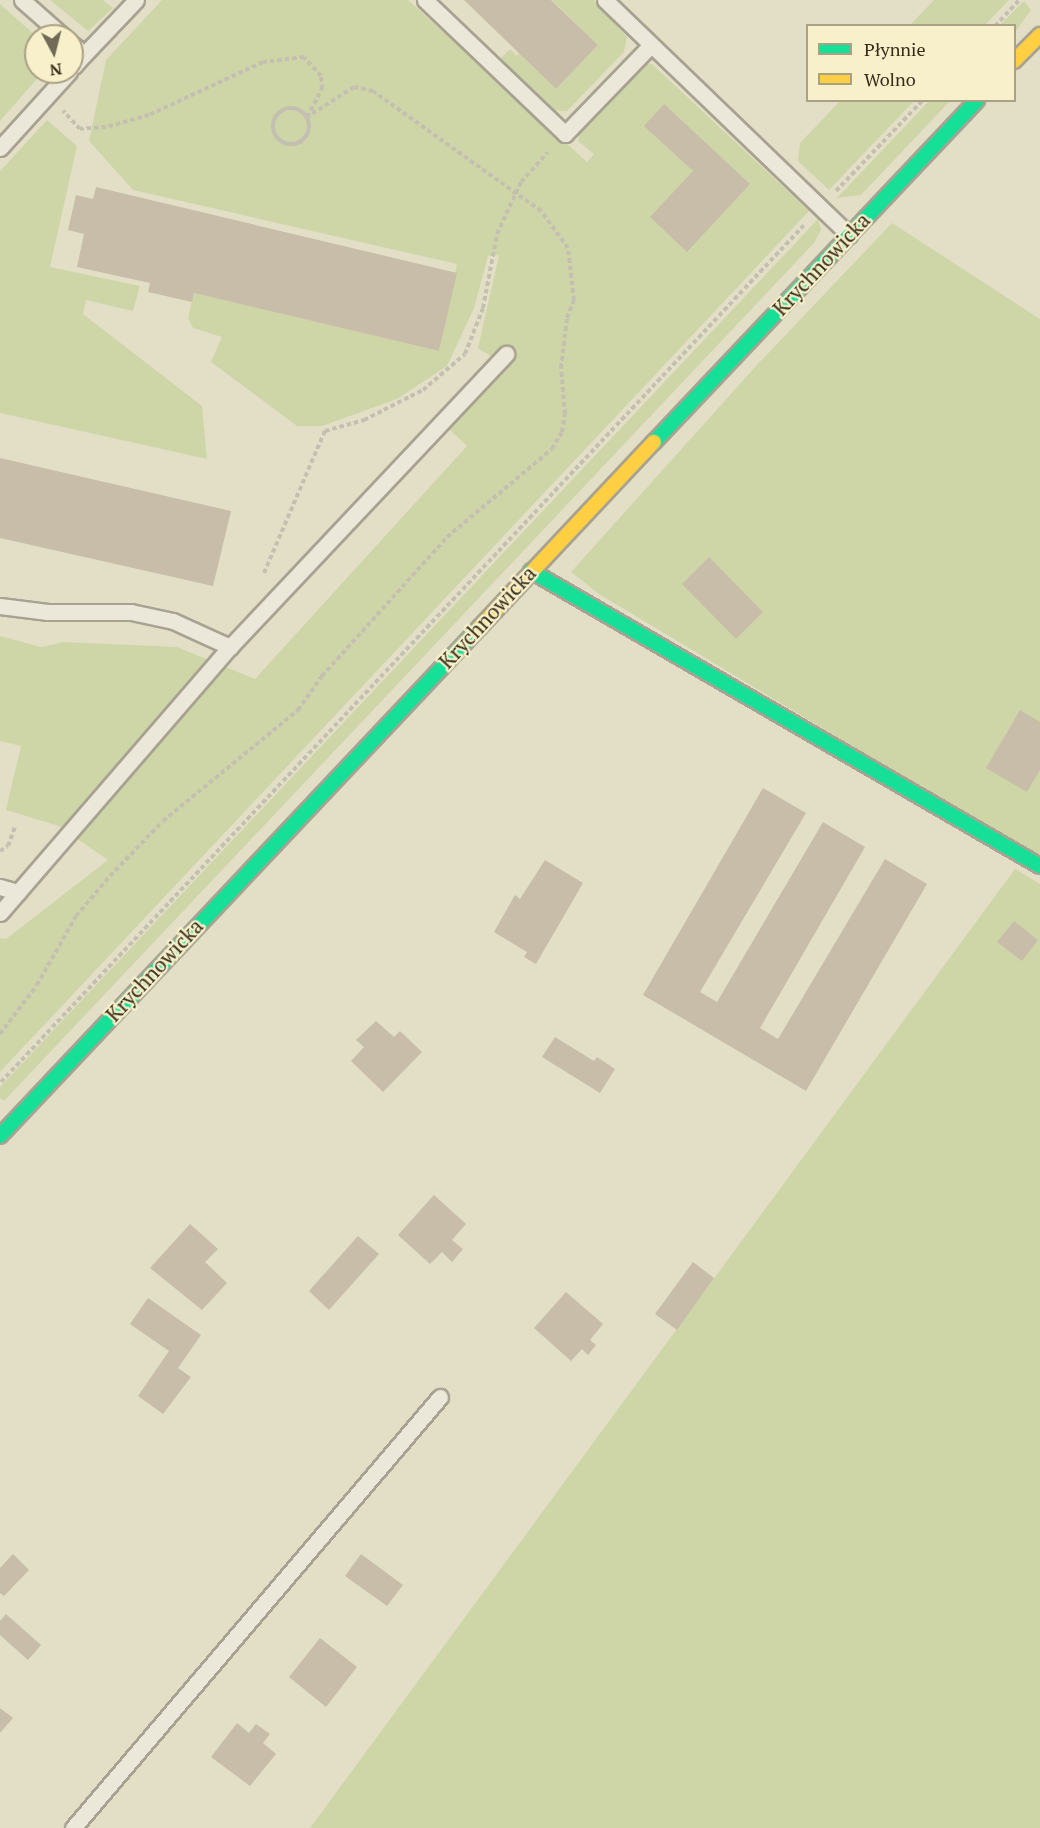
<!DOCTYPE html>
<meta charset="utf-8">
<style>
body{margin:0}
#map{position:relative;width:1040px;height:1828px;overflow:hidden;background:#e3dfc7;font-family:"PT Serif",serif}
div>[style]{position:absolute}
.green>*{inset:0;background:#ced6a8}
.building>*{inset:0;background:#c7bda8}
.path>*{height:4px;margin-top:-2px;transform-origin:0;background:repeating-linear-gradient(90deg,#c3c0b1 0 4.5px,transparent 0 7.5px)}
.path>.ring{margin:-2px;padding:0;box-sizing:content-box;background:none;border:4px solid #c3c0b1;border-radius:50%}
.roads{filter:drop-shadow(2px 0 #a7a291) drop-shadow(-2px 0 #a7a291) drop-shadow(0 2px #a7a291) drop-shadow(0 -2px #a7a291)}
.lane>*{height:15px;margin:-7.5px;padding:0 7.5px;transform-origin:7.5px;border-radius:7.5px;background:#ebe8d9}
.fast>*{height:14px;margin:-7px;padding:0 7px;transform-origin:7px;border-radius:7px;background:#16e098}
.slow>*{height:14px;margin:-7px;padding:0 7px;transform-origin:7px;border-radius:7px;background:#ffcf43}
span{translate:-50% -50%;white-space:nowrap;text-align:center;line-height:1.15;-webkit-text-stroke:4.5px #f7f0ca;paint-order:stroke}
.street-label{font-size:21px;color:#352b1a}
.legend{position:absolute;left:806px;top:24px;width:210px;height:78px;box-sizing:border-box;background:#f7f0ca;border:2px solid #a9a184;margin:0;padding:8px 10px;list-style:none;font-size:18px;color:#352b1a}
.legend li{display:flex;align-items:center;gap:12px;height:30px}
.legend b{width:30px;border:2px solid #a9a184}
.north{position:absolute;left:24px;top:24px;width:60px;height:60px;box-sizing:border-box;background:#f7f0ca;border:2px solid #a9a184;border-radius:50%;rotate:173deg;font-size:16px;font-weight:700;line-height:24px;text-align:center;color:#352b1a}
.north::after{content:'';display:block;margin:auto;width:21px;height:27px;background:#726a57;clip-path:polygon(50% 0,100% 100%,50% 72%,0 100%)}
</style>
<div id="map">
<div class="green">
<i style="clip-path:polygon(50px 0,103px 0,113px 8px,88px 31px)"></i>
<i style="clip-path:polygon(162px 0,408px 0,587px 162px,594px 154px,578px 141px,580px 130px,639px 63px,652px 64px,809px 211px,0 1072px,0 938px,6px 939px,108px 860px,59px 826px,6px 810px,21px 746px,0 741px,0 636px,41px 647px,64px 642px,177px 647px,255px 679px,467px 446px,448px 428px,507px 367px,478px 348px,499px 255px,488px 256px,474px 308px,447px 366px,397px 399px,322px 426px,297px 426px,211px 362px,222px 337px,193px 328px,188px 318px,194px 293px,439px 351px,457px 264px,133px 190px,89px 141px,106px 60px)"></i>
<i style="clip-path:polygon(552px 0,594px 0,627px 37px,624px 52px,567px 111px,551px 110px,501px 58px,510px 49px,517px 56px,519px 53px,556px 89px,598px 45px)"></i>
<i style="clip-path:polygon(934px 0,1009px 0,985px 25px,910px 25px)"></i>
<i style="clip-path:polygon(1024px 1px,1031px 10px,1015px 32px,1014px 26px,1000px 25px)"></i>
<i style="clip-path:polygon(0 4px,36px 36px,36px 72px,43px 72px,0 121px)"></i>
<i style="clip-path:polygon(840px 101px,914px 101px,829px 190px,798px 161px,800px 143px)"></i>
<i style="clip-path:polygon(929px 101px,950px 101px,861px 195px,837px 198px)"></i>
<i style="clip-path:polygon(47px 120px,77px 146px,50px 267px,140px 286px,133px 311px,86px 300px,83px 314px,202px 406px,207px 459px,0 413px,0 171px)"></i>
<i style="clip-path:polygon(818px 219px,821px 230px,814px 243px,4px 1101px,0 1098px,0 1087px)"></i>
<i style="clip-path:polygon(892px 223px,1040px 319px,1040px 859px,599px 594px,571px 572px,756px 366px)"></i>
<i style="clip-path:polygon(1015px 869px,1040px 884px,1040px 1828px,310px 1828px)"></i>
</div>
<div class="building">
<i style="clip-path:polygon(464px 0,551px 0,598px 45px,556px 89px)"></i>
<i style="clip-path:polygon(664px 104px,750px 184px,687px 252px,650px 217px,693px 171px,644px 126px)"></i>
<i style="clip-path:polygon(96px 187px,457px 273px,439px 351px,194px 293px,192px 302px,148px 292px,150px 283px,77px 267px,84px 234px,68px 230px,76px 195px,93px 199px)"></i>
<i style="clip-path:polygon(0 458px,231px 511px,213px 586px,0 538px)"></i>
<i style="clip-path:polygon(709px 557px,763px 612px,736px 639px,682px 584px)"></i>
<i style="clip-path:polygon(1020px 710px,1040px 722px,1040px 770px,1027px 792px,986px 768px)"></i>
<i style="clip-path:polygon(763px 788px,806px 813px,700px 992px,717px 1002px,823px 822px,865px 847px,760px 1028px,778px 1039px,885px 859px,927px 884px,806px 1091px,643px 995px)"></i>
<i style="clip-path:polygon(545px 860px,583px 883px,536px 964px,524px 957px,527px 952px,494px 932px,515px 895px,520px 899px)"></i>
<i style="clip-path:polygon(1014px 921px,1038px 940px,1022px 961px,997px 942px)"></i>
<i style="clip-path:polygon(376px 1021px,394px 1037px,400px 1031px,422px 1052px,383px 1092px,351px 1061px,364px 1047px,356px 1040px)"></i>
<i style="clip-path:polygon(555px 1037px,594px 1061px,597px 1057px,615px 1069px,600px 1093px,542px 1057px)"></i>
<i style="clip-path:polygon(434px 1195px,466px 1224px,452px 1240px,463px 1249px,452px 1262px,442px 1252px,430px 1264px,398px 1235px)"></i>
<i style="clip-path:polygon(190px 1224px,218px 1249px,205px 1262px,227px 1283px,202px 1310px,150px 1268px)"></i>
<i style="clip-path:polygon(358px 1236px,379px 1254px,329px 1310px,309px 1291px)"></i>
<i style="clip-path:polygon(693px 1262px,714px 1278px,677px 1330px,655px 1314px)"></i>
<i style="clip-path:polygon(566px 1292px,603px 1324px,590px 1340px,596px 1345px,588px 1355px,582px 1349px,571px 1361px,534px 1328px)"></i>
<i style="clip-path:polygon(148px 1298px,201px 1335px,178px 1368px,191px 1377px,163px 1414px,138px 1396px,169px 1351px,130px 1324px)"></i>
<i style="clip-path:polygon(13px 1554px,29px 1570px,4px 1596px,0 1593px,0 1568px)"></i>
<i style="clip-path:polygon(361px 1554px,403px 1585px,387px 1606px,345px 1576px)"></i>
<i style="clip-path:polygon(6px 1614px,41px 1645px,28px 1660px,0 1635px,0 1621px)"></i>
<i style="clip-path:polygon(320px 1638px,357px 1667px,326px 1707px,289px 1677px)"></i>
<i style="clip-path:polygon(0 1708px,13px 1718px,0 1733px)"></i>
<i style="clip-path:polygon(237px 1723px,249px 1733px,256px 1724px,270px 1734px,263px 1743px,276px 1754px,250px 1786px,211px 1757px)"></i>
</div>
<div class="path">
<i style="left:995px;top:26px;width:35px;rotate:-47deg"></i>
<i class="ring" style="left:273px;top:108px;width:32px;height:32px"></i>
<i style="left:836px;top:191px;width:126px;rotate:-46.3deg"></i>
<i style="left:264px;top:573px;width:155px;rotate:-66.8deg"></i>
<i style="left:325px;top:431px;width:41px;rotate:-15.8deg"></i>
<i style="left:364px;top:420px;width:66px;rotate:-27deg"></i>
<i style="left:423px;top:390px;width:55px;rotate:-40.6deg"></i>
<i style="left:465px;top:354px;width:49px;rotate:-68.6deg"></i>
<i style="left:483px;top:308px;width:75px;rotate:-79.3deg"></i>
<i style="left:497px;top:234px;width:57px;rotate:-65.2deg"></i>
<i style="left:521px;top:182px;width:40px;rotate:-48deg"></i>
<i style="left:0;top:851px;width:9px;rotate:-32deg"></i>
<i style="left:8px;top:846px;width:20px;rotate:-70deg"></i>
<i style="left:0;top:1034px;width:61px;rotate:-52.9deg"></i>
<i style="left:37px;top:985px;width:79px;rotate:-60.5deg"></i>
<i style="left:76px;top:916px;width:52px;rotate:-49.6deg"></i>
<i style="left:110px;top:876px;width:76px;rotate:-46.1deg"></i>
<i style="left:163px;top:821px;width:175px;rotate:-39.4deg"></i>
<i style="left:298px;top:710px;width:42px;rotate:-54.8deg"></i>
<i style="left:322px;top:676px;width:187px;rotate:-48deg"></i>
<i style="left:447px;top:537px;width:137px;rotate:-40deg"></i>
<i style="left:552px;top:449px;width:20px;rotate:-60deg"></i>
<i style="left:562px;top:432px;width:18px;rotate:-81deg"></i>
<i style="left:565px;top:414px;width:46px;rotate:-95deg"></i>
<i style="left:561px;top:368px;width:50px;rotate:-83.2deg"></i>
<i style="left:567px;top:318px;width:19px;rotate:-69deg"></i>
<i style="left:574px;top:300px;width:52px;rotate:-96.6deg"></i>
<i style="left:568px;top:248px;width:46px;rotate:-126.1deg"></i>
<i style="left:541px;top:211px;width:206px;rotate:-144.5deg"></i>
<i style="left:373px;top:91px;width:19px;rotate:-168deg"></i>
<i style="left:354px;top:87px;width:56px;rotate:147.4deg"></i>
<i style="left:307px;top:117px;width:32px;rotate:-62deg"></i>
<i style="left:322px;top:89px;width:13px;rotate:-94deg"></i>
<i style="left:321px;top:76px;width:25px;rotate:-132deg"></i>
<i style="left:304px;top:57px;width:41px;rotate:173deg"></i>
<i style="left:263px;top:62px;width:126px;rotate:155.1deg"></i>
<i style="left:149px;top:115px;width:45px;rotate:164.4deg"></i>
<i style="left:106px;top:127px;width:26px;rotate:176deg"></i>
<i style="left:80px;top:129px;width:25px;rotate:-133deg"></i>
<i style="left:1px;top:1082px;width:1174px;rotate:-46.86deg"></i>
</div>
<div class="roads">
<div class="lane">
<i style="left:22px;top:0;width:55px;rotate:41.3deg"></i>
<i style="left:425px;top:0;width:194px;rotate:43.7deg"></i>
<i style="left:565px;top:134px;width:124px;rotate:-46deg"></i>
<i style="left:605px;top:0;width:339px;rotate:43.9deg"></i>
<i style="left:72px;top:44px;width:6px;rotate:39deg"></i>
<i style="left:77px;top:48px;width:13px;rotate:86deg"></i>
<i style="left:78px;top:61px;width:6px;rotate:129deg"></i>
<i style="left:78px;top:61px;width:84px;rotate:-46.4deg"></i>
<i style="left:0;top:148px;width:103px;rotate:-47.8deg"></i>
<i style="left:0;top:606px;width:48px;rotate:7.1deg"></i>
<i style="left:48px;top:612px;width:83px"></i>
<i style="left:131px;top:612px;width:43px;rotate:12.1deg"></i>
<i style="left:173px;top:621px;width:63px;rotate:24.5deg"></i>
<i style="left:230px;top:647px;width:403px;rotate:-46.7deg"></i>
<i style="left:0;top:887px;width:19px;rotate:16deg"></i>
<i style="left:0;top:913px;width:352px;rotate:-49.2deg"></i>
<i style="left:73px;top:1828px;width:566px;rotate:-49.59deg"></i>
</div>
<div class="fast">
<i style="left:654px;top:442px;width:470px;rotate:-46.6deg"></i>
<i style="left:531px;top:571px;width:588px;rotate:30.1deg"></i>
<i style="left:0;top:1136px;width:700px;rotate:-46.68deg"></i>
</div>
<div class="slow">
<i style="left:1014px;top:61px;width:37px;rotate:-45deg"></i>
<i style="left:480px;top:627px;width:254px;rotate:-46.8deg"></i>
</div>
</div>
<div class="street-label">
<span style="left:821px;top:264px;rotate:-47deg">Krychnowicka</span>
<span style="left:487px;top:617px;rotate:-47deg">Krychnowicka</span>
<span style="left:154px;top:970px;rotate:-47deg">Krychnowicka</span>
</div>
<ul class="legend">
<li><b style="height:8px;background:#16e098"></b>Płynnie</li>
<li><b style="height:8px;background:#ffcf43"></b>Wolno</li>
</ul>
<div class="north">N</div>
</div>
